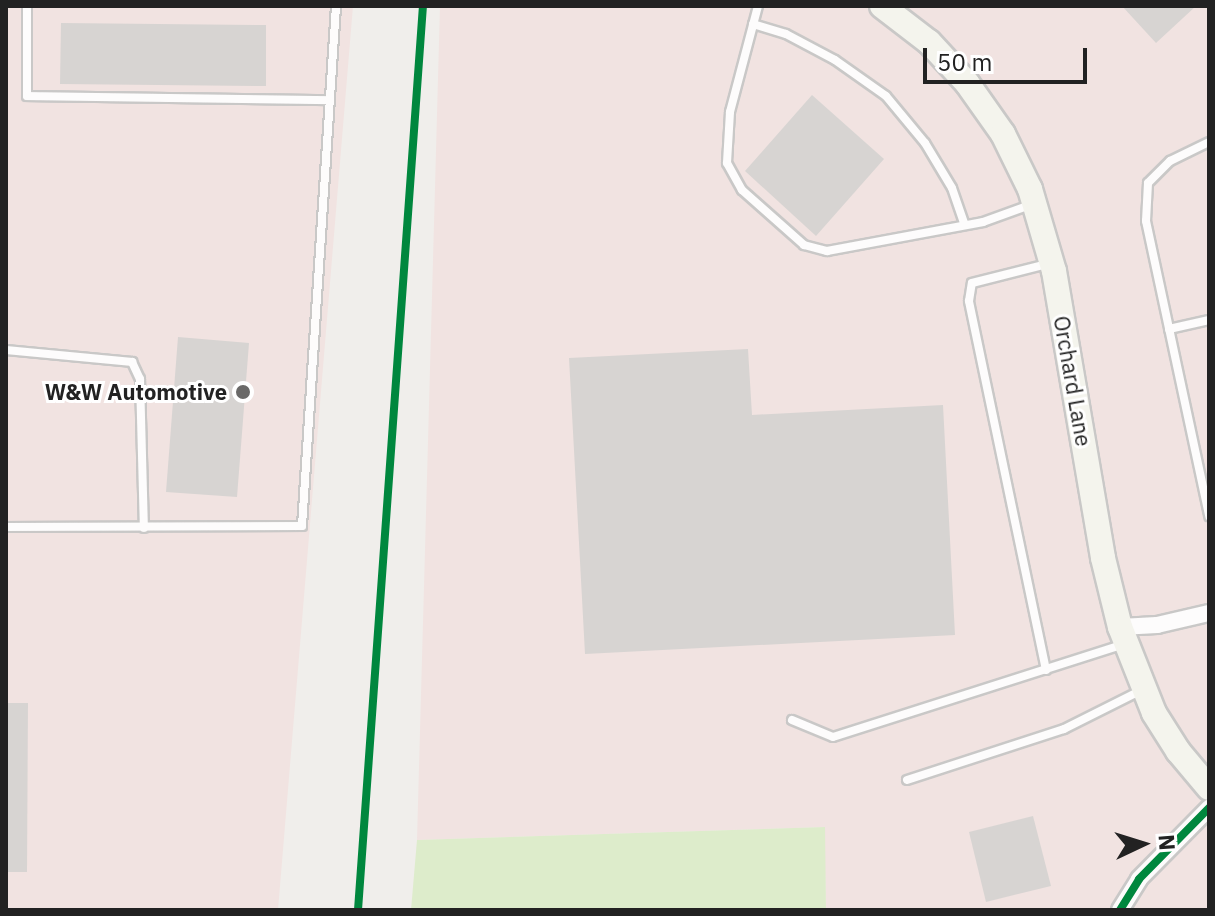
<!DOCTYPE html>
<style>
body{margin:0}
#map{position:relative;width:1215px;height:916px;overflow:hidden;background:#f0eeeb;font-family:"IBM Plex Sans",sans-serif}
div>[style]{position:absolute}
.commercial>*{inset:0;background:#f1e3e1}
.grass>*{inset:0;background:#ddeccb}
.building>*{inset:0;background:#d7d4d2}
.roads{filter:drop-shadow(2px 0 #c9c8c7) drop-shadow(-2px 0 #c9c8c7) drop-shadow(0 2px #c9c8c7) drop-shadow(0 -2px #c9c8c7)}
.lane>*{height:8px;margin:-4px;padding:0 4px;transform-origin:4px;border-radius:4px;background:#fdfcfc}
.street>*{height:16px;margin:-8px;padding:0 8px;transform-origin:8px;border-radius:8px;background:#fdfcfc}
.secondary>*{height:24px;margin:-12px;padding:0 12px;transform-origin:12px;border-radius:12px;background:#f4f4ed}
.cycleway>*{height:8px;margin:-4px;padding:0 4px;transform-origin:4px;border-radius:4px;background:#00873e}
.dots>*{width:22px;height:22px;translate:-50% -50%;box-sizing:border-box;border:4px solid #fff;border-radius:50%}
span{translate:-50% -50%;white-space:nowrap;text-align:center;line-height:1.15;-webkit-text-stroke:6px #fff;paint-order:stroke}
.street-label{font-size:22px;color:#222}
.poi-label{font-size:22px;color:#222;font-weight:700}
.right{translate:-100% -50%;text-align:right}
.frame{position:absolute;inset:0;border:8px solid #222;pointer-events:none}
.north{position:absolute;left:1103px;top:804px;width:80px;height:80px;-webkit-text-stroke:6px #fff;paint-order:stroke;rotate:86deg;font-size:22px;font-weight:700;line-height:32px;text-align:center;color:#222}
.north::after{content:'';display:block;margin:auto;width:28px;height:36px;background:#222;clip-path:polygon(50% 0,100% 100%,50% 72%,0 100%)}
.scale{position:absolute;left:923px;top:48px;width:164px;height:36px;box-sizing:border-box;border:4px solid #222;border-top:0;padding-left:10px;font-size:24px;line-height:28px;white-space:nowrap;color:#222;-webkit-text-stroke:6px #fff;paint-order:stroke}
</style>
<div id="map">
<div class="commercial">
<i style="clip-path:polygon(6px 6px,353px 6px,278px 910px,6px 910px)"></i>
<i style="clip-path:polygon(440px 6px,1209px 6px,1209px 910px,826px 910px,824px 827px,417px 840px)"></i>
</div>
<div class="grass">
<i style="clip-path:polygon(825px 827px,826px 910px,411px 910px,417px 840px)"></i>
</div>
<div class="building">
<i style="clip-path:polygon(1122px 6px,1196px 6px,1156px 43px)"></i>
<i style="clip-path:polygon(61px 23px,266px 25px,266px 86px,60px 84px)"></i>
<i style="clip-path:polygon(812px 95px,884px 159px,816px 236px,745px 171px)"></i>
<i style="clip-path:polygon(178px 337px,249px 343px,237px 497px,166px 492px)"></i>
<i style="clip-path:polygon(748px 349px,752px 415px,943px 405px,955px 635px,585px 654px,569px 358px)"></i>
<i style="clip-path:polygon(6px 703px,28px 703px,27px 872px,6px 872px)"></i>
<i style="clip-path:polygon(1033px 816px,1051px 886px,986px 902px,969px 832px)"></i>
</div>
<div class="roads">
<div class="lane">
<i style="left:27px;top:6px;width:90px;rotate:90deg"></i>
<i style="left:27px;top:96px;width:303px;rotate:0.8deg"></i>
<i style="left:758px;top:6px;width:110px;rotate:104.8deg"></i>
<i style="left:730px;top:112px;width:51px;rotate:93.4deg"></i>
<i style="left:727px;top:163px;width:31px;rotate:61deg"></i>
<i style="left:742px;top:190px;width:83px;rotate:41.6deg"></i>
<i style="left:804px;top:245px;width:24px;rotate:15deg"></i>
<i style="left:827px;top:251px;width:159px;rotate:-10.5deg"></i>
<i style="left:983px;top:222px;width:50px;rotate:-19.9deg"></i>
<i style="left:753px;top:24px;width:34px;rotate:17deg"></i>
<i style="left:786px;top:34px;width:55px;rotate:28deg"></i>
<i style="left:835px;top:60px;width:62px;rotate:35.2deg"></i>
<i style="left:886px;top:96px;width:61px;rotate:50.3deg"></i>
<i style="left:925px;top:143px;width:52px;rotate:59deg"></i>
<i style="left:952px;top:188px;width:39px;rotate:71deg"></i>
<i style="left:1209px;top:142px;width:43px;rotate:154deg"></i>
<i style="left:1170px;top:161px;width:31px;rotate:135deg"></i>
<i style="left:1148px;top:183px;width:38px;rotate:93deg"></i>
<i style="left:1146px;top:221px;width:302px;rotate:77.9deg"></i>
<i style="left:1169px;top:329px;width:41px;rotate:-12.7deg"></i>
<i style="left:6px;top:350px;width:127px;rotate:5.4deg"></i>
<i style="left:132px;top:362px;width:19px;rotate:65deg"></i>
<i style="left:140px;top:379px;width:149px;rotate:88.5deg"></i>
<i style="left:6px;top:527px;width:296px;rotate:-0.2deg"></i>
<i style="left:302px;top:526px;width:521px;rotate:-86.26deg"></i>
<i style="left:1046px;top:670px;width:377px;rotate:-101.8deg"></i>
<i style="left:969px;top:301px;width:18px;rotate:-81deg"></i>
<i style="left:972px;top:283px;width:77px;rotate:-14.2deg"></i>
<i style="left:792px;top:720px;width:44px;rotate:22.5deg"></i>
<i style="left:833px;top:737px;width:306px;rotate:-17.7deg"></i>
<i style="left:907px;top:780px;width:165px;rotate:-18deg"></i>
<i style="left:1064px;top:729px;width:87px;rotate:-26.6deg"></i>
</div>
<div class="street">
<i style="left:1120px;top:627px;width:37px;rotate:-3deg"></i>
<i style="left:1157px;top:625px;width:53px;rotate:-13deg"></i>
<i style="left:1120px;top:910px;width:36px;rotate:-58deg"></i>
<i style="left:1139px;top:879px;width:100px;rotate:-45.4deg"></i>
</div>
<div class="secondary">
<i style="left:882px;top:6px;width:59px;rotate:37.5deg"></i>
<i style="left:929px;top:42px;width:56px;rotate:47.2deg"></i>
<i style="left:967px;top:83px;width:62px;rotate:54.8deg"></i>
<i style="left:1003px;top:134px;width:61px;rotate:63.9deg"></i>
<i style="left:1030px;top:189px;width:85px;rotate:73.7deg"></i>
<i style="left:1054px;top:271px;width:291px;rotate:80.3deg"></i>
<i style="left:1103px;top:558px;width:71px;rotate:76.2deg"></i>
<i style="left:1120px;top:627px;width:92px;rotate:68.4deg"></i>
<i style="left:1154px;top:713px;width:45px;rotate:57.7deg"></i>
<i style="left:1178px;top:751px;width:48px;rotate:50deg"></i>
</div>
</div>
<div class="cycleway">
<i style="left:358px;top:910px;width:906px;rotate:-85.89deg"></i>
<i style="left:1120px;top:910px;width:36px;rotate:-58deg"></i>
<i style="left:1139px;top:879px;width:100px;rotate:-45.4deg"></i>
</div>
<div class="dots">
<i style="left:243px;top:392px;background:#6a6968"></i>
</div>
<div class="street-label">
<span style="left:1073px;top:381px;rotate:80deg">Orchard Lane</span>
</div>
<div class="poi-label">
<span class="right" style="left:227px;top:392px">W&amp;W Automotive</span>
</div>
<div class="frame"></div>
<div class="north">N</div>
<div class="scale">50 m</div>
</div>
